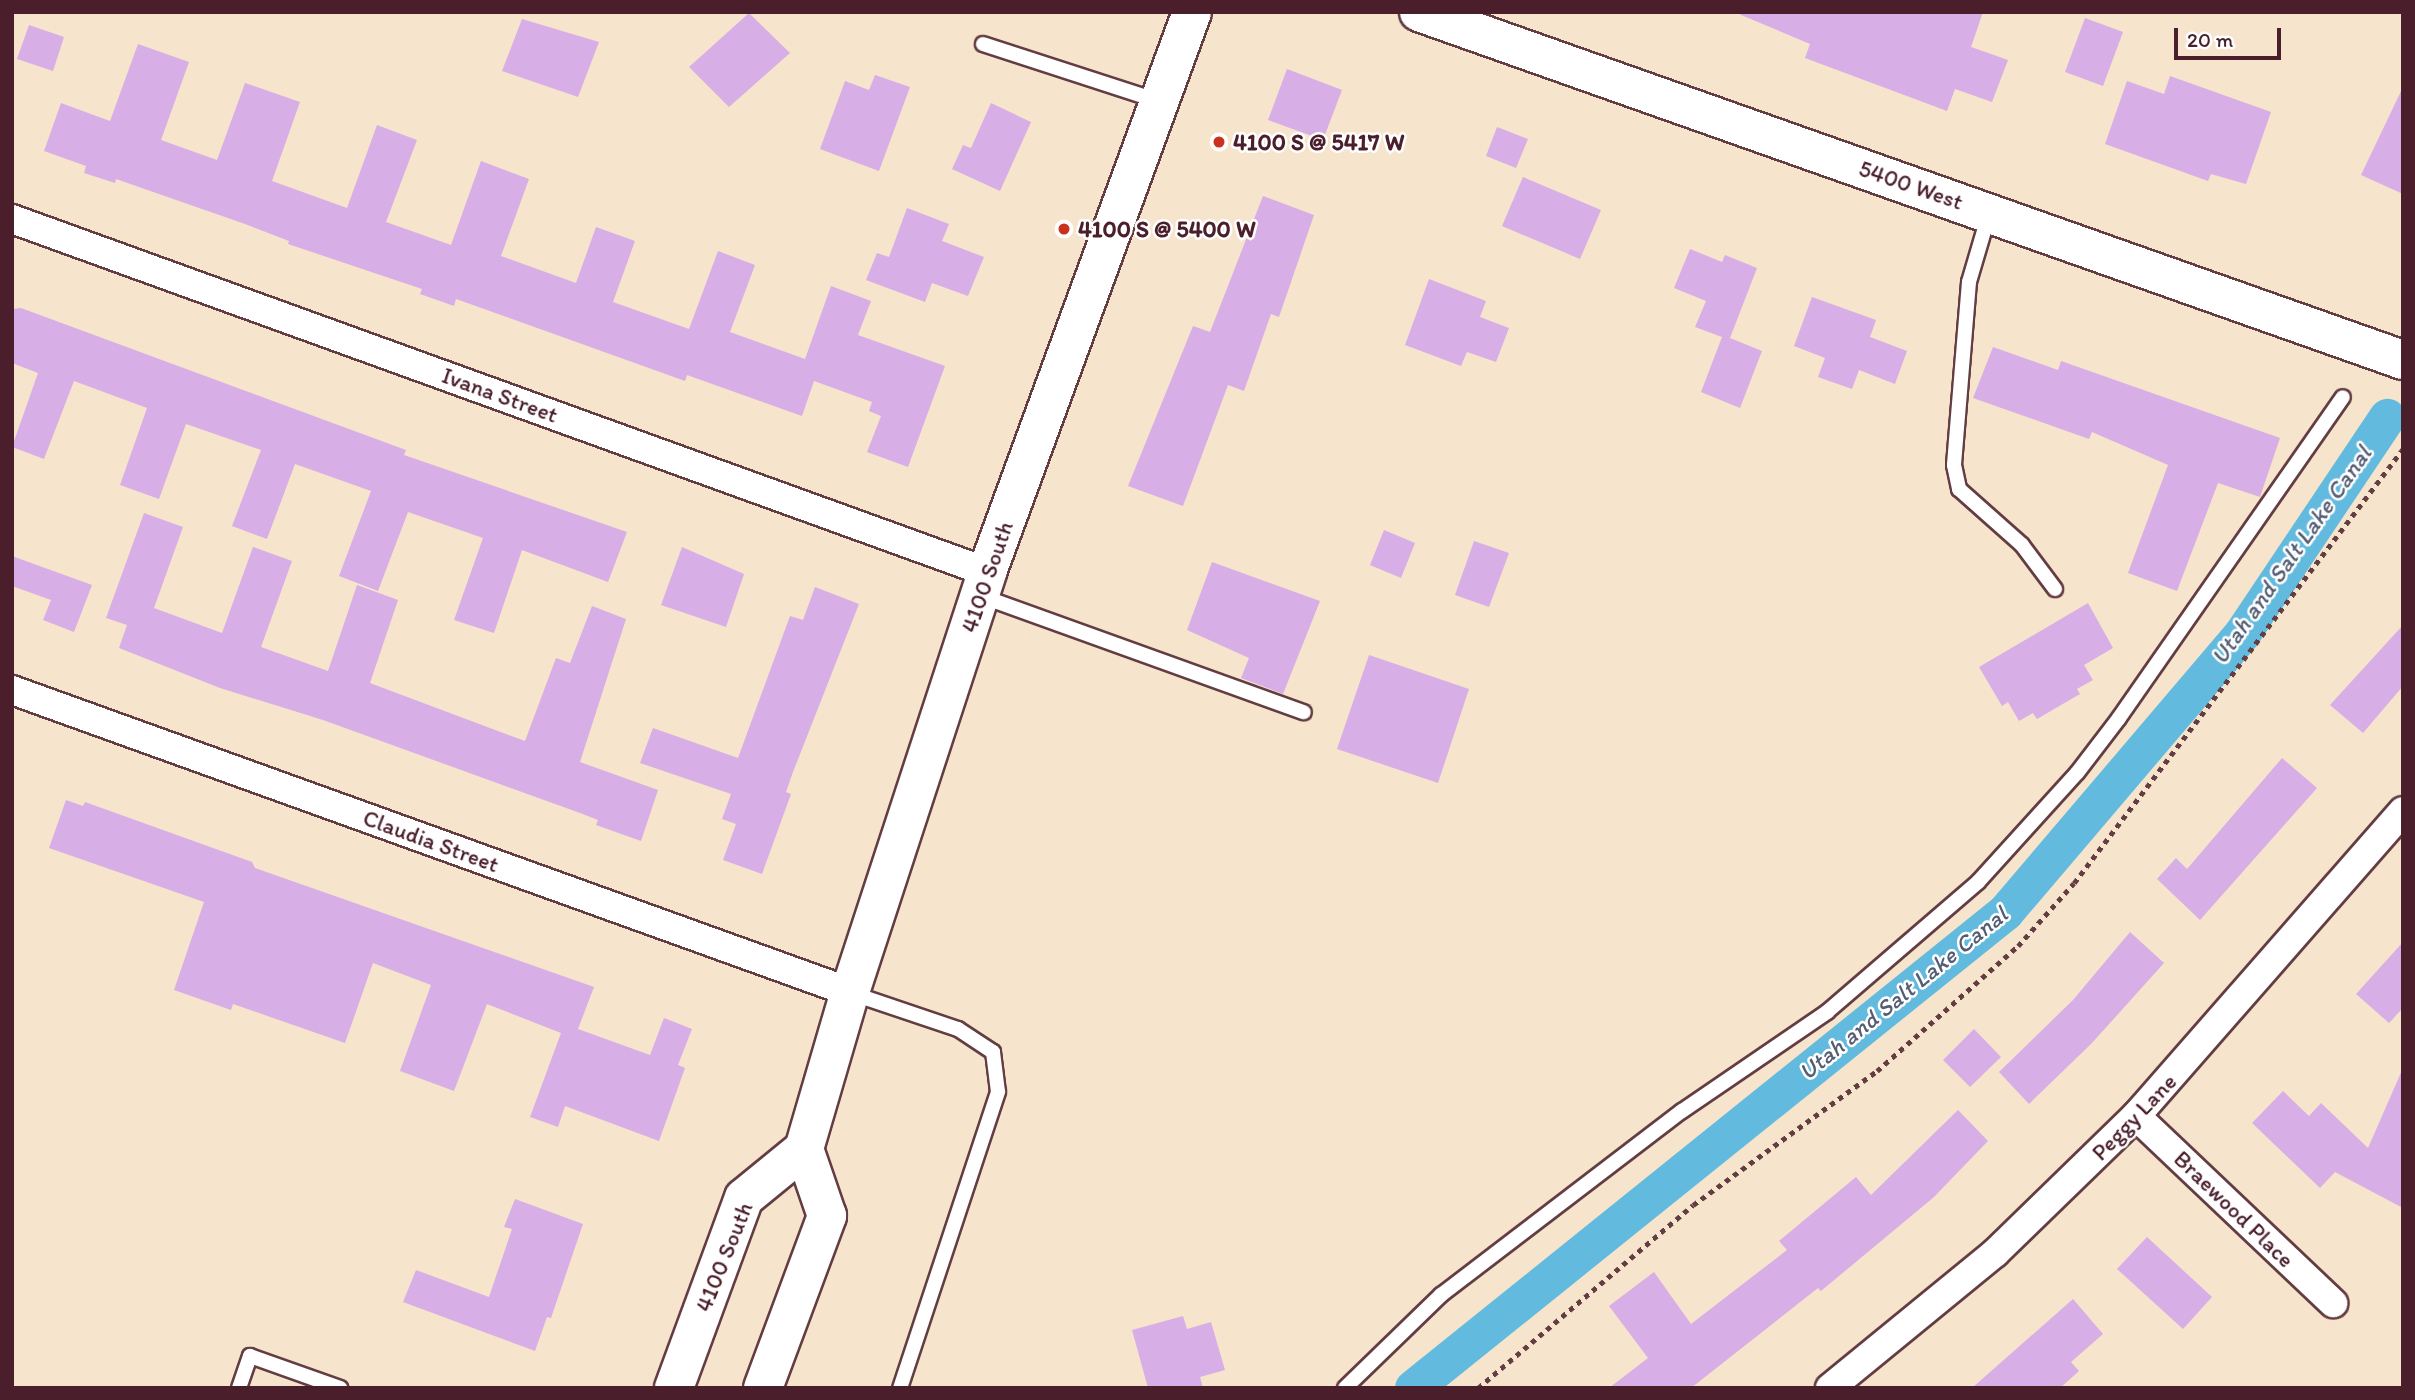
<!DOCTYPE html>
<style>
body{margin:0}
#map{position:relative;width:2415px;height:1400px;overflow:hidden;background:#f6e4cc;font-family:Itim,sans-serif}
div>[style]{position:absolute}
.canal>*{height:37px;margin:-18.5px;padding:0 18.5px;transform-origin:18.5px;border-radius:18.5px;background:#62bbdf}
.building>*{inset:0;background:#d8aee6}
.path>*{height:4.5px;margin-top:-2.25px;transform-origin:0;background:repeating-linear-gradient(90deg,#643d43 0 5px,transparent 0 10px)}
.roads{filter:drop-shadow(2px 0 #643d43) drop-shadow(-2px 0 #643d43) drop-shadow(0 2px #643d43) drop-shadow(0 -2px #643d43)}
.lane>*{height:14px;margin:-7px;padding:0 7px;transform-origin:7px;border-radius:7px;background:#fff}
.street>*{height:28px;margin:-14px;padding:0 14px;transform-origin:14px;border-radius:14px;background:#fff}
.secondary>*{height:38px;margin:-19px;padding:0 19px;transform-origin:19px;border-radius:19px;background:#fff}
.dots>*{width:19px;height:19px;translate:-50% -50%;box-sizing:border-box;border:4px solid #fff;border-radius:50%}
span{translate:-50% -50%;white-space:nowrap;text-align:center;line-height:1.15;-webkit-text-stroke:5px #fff;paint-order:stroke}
.poi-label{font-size:23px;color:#4a1f2b;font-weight:700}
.left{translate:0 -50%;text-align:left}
.street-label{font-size:23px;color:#4a1f2b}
.water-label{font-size:24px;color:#545d73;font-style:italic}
.frame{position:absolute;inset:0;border:14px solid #4a1f2b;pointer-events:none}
.scale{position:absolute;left:2174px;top:28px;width:107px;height:32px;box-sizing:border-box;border:4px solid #4a1f2b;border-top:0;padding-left:9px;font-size:21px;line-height:24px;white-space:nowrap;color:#4a1f2b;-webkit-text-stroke:5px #fff;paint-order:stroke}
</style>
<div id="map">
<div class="canal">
<i style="left:1413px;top:1388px;width:760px;rotate:-38.8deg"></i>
<i style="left:2005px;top:912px;width:367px;rotate:-49.6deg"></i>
<i style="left:2243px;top:632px;width:259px;rotate:-56.2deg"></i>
</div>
<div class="building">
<i style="clip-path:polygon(1734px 12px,1983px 12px,1971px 47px,2008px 60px,1992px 102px,1955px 89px,1947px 111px,1805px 58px,1810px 44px)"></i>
<i style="clip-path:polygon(749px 13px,790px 53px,729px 107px,689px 67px)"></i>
<i style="clip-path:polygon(2085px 18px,2123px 32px,2103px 86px,2065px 72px)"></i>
<i style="clip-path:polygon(522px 19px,599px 42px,578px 97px,502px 71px)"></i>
<i style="clip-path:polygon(29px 25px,64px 37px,53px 71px,17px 59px)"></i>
<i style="clip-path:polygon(138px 44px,189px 62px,161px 140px,217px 160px,245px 83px,300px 102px,272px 181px,347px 208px,377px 125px,417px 140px,386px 222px,451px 245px,481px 161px,529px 179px,501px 256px,576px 283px,596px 227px,635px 241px,613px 302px,689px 329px,718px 251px,755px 265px,730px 332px,805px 359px,831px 286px,871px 301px,858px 335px,945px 366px,908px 467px,867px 452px,881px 416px,869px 411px,872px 402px,814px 381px,802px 416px,687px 375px,685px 381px,456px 299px,454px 306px,420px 294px,422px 289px,288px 244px,289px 241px,245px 224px,116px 179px,115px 183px,84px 173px,86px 166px,44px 151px,61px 103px,110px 121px)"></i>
<i style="clip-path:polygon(1287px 69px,1342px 90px,1323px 140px,1268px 120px)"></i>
<i style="clip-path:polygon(875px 75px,910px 87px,879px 171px,820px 149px,845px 81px,869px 90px)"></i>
<i style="clip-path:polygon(2170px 76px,2271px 112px,2246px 184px,2211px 174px,2208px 181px,2105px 144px,2127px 81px,2164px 94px)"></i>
<i style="clip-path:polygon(2403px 87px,2403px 194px,2361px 175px)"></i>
<i style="clip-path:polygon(991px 103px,1031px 122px,1000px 191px,952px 169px,963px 145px,971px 148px)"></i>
<i style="clip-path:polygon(1497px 127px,1528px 139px,1516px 168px,1486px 156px)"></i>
<i style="clip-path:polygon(1523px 177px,1601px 210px,1580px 259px,1502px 226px)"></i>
<i style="clip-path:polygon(1263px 196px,1314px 215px,1279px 317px,1271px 314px,1244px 391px,1228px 385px,1183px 506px,1128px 486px,1193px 326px,1210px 332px)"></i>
<i style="clip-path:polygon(907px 208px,949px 224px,942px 241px,984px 257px,968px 296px,932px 283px,925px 302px,866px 280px,877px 253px,889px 257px)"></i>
<i style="clip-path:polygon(1690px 249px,1722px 262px,1725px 255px,1757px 268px,1730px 338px,1762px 351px,1740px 408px,1701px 392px,1722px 337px,1695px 327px,1706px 301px,1674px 288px)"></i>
<i style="clip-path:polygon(1429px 279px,1486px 301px,1480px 317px,1509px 328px,1496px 362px,1467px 352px,1461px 366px,1405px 345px)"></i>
<i style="clip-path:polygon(1812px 297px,1876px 320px,1870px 337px,1907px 351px,1895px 384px,1859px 370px,1852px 389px,1818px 377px,1825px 358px,1794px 346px)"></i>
<i style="clip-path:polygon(21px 308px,406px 450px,404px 455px,627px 532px,608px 582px,522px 550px,494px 633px,454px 620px,483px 538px,408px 512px,378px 591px,339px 576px,371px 491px,295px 464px,267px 539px,232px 526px,261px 450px,186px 424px,159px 499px,120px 485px,147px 408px,74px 381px,44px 459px,12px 447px,38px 373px,12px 363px,12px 309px)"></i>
<i style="clip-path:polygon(1993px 347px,2058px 370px,2061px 361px,2280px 438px,2260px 497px,2218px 483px,2177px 591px,2128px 573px,2168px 465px,2092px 432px,2089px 439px,1973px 398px)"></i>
<i style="clip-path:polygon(144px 513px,183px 527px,154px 608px,222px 633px,253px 547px,292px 561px,261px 647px,328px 671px,357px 585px,398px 600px,370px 683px,525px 741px,556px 658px,570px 663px,592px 606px,626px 619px,580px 762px,658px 790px,641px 841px,596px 825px,598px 820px,580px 813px,323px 720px,220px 688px,119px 648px,127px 625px,106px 618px)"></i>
<i style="clip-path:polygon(1384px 530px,1415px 543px,1401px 578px,1370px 565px)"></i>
<i style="clip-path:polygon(1474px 541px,1509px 553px,1489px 607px,1455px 595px)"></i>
<i style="clip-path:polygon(682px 547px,744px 574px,726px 627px,661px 605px)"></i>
<i style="clip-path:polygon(12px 556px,92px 585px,74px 632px,43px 620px,51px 600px,12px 586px)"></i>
<i style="clip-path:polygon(1212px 562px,1320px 601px,1283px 694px,1241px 678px,1249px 658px,1187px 630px)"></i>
<i style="clip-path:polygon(815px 587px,859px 604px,793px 772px,786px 792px,791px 794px,762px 874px,723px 860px,736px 824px,722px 819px,731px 794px,640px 763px,653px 728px,738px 758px,790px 616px,803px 620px)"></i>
<i style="clip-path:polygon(2088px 603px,2113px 648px,2084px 665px,2093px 680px,2077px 689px,2080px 694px,2037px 719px,2033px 713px,2019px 721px,2008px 702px,2002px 706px,1979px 667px)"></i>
<i style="clip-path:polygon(2403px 625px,2403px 686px,2363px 733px,2330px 705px)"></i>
<i style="clip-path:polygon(1369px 655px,1469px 689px,1438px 783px,1337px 749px)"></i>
<i style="clip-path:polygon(2282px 758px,2317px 788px,2200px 920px,2157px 879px,2176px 858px,2187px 869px)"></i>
<i style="clip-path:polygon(66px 800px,83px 806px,85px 802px,252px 862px,255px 868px,594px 987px,578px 1029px,650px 1055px,664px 1018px,692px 1029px,678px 1065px,685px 1068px,659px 1141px,565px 1106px,558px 1127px,530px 1117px,561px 1033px,487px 1004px,454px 1091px,400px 1071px,431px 985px,373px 963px,345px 1043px,233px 1004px,231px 1010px,174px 990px,204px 902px,49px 848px)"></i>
<i style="clip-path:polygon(2130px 932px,2164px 963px,2092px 1043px,2029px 1104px,1999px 1072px,2073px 1000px)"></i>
<i style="clip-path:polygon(2403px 942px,2403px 1008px,2389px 1023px,2356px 994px)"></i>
<i style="clip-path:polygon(1974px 1029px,2001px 1057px,1970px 1087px,1943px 1060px)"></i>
<i style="clip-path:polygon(2403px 1068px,2403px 1208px,2335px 1172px,2320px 1188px,2252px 1123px,2283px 1091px,2309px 1116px,2321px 1103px,2368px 1148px)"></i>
<i style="clip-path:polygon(1958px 1110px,1988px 1141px,1934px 1197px,1821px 1291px,1818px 1288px,1691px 1388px,1609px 1388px,1648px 1358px,1609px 1306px,1654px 1272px,1691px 1324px,1787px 1250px,1779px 1241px,1856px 1177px,1871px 1195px)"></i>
<i style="clip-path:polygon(515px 1199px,583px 1224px,551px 1318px,547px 1317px,535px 1351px,403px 1302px,416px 1270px,489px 1297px,512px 1229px,504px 1227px)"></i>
<i style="clip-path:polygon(2147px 1237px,2212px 1297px,2183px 1329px,2117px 1269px)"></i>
<i style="clip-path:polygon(2073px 1299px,2103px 1334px,2071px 1362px,2079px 1371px,2060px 1388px,1972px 1388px)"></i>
<i style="clip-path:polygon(1183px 1316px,1187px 1329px,1211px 1322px,1225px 1370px,1200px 1377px,1203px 1388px,1148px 1388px,1132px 1330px)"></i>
</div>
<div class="path">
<i style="left:1478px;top:1388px;width:282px;rotate:-40.4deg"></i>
<i style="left:1693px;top:1205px;width:228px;rotate:-36.1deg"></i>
<i style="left:1877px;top:1071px;width:188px;rotate:-41.6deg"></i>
<i style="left:2018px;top:946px;width:84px;rotate:-48.4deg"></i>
<i style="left:2074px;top:883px;width:545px;rotate:-52.84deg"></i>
</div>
<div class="roads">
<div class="lane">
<i style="left:983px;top:44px;width:184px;rotate:18deg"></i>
<i style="left:1989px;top:214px;width:71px;rotate:106.4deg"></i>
<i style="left:1969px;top:282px;width:184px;rotate:94.7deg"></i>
<i style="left:1954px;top:465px;width:25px;rotate:78deg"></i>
<i style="left:1959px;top:489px;width:84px;rotate:41.6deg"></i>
<i style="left:2022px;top:545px;width:55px;rotate:53.1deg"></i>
<i style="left:981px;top:596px;width:343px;rotate:19.8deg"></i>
<i style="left:851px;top:993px;width:113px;rotate:18.6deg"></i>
<i style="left:958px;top:1029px;width:42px;rotate:33.3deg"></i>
<i style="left:993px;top:1052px;width:40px;rotate:82.9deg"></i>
<i style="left:998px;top:1092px;width:312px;rotate:108.3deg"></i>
<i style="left:239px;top:1388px;width:34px;rotate:-71deg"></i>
<i style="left:250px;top:1356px;width:96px;rotate:19.6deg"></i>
<i style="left:1345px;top:1388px;width:134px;rotate:-44.1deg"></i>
<i style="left:1441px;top:1295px;width:303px;rotate:-37.4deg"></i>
<i style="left:1682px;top:1111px;width:176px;rotate:-34.3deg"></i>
<i style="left:1827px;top:1012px;width:199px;rotate:-40.7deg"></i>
<i style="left:1978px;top:882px;width:147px;rotate:-47.8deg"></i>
<i style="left:2077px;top:773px;width:69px;rotate:-52.6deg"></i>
<i style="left:2119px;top:718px;width:391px;rotate:-55.1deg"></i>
</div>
<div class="street">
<i style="left:12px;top:219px;width:1037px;rotate:19.9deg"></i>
<i style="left:12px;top:690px;width:891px;rotate:19.82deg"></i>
<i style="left:2136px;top:1116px;width:272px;rotate:43.5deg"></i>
<i style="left:1830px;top:1388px;width:213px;rotate:-39.3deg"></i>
<i style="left:1995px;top:1253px;width:197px;rotate:-44.2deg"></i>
<i style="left:2136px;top:1116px;width:405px;rotate:-48.8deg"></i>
</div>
<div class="secondary">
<i style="left:1419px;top:12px;width:1044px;rotate:19.48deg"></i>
<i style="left:674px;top:1388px;width:202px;rotate:-69.8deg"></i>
<i style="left:744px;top:1198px;width:77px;rotate:-39.2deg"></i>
<i style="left:763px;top:1388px;width:184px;rotate:-69.6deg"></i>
<i style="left:827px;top:1216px;width:71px;rotate:-108.9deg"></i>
<i style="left:804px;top:1149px;width:164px;rotate:-73.7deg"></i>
<i style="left:850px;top:992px;width:442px;rotate:-71.9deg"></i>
<i style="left:987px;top:572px;width:596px;rotate:-69.89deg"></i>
</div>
</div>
<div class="dots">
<i style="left:1219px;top:142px;background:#c8321e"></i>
<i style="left:1064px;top:229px;background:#c8321e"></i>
</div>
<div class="poi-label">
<span class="left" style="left:1233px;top:142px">4100 S @ 5417 W</span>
<span class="left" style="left:1078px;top:229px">4100 S @ 5400 W</span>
</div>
<div class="street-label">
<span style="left:1911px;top:185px;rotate:19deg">5400 West</span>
<span style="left:500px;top:395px;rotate:20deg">Ivana Street</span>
<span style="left:987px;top:577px;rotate:-71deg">4100 South</span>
<span style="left:431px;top:841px;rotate:20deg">Claudia Street</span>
<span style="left:2134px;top:1117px;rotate:-46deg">Peggy Lane</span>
<span style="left:2234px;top:1209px;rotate:44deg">Braewood Place</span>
<span style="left:724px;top:1257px;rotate:-68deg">4100 South</span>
</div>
<div class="water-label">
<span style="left:2291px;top:555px;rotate:-55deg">Utah and Salt Lake Canal</span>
<span style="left:1903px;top:993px;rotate:-39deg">Utah and Salt Lake Canal</span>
</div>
<div class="frame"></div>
<div class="scale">20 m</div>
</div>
